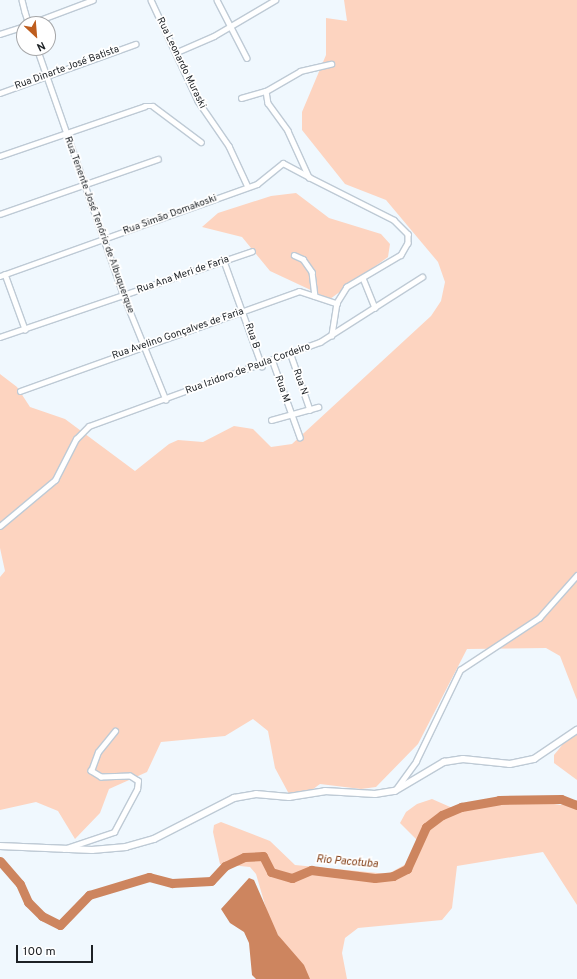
<!DOCTYPE html>
<meta charset="utf-8">
<style>
body{margin:0}
#map{position:relative;width:577px;height:979px;overflow:hidden;background:#f0f8fe;font-family:Overpass,sans-serif}
div>[style]{position:absolute}
.green>*{inset:0;background:#fdd4c0}
.water>*{inset:0;background:#cd855f}
.river>*{height:9px;margin:-4.5px;padding:0 4.5px;transform-origin:4.5px;border-radius:4.5px;background:#cd855f}
.roads{filter:drop-shadow(1px 0 #becad5) drop-shadow(-1px 0 #becad5) drop-shadow(0 1px #becad5) drop-shadow(0 -1px #becad5)}
.minor>*{height:4.5px;margin:-2.25px;padding:0 2.25px;transform-origin:2.25px;border-radius:2.25px;background:#fff}
.tertiary>*{height:5.5px;margin:-2.75px;padding:0 2.75px;transform-origin:2.75px;border-radius:2.75px;background:#fff}
span{translate:-50% -50%;white-space:nowrap;text-align:center;line-height:1.15;-webkit-text-stroke:3.5px #fff;paint-order:stroke}
.street-label{font-size:10px;color:#1d2125}
.water-label{font-size:11px;color:#823e15;font-style:italic}
.north{position:absolute;left:16px;top:16px;width:40px;height:40px;box-sizing:border-box;background:#fff;border:1px solid #a5a6a8;border-radius:50%;rotate:154deg;font-size:11px;font-weight:700;line-height:16px;text-align:center;color:#1d2125}
.north::after{content:'';display:block;margin:auto;width:14px;height:18px;background:#be5d1e;clip-path:polygon(50% 0,100% 100%,50% 72%,0 100%)}
.scale{position:absolute;left:16px;top:945px;width:77px;height:18px;box-sizing:border-box;border:2px solid #1d2125;border-top:0;padding-left:5px;font-size:12px;line-height:14px;white-space:nowrap;color:#1d2125;-webkit-text-stroke:3px #fff;paint-order:stroke}
</style>
<div id="map">
<div class="green">
<i style="clip-path:polygon(344px 0,577px 0,577px 700px,560px 656px,546px 648px,467px 649px,418px 744px,376px 787px,361px 789px,320px 784px,305px 795px,289px 794px,275px 768px,268px 731px,253px 719px,225px 736px,161px 742px,147px 772px,109px 789px,100px 813px,75px 839px,58px 811px,36px 802px,0 810px,0 577px,5px 571px,0 548px,0 374px,17px 387px,30px 407px,65px 419px,135px 471px,169px 444px,178px 440px,203px 442px,234px 426px,253px 429px,271px 447px,292px 444px,431px 316px,441px 301px,445px 282px,438px 262px,386px 200px,345px 184px,302px 130px,302px 112px,326px 55px,326px 18px,347px 21px)"></i>
<i style="clip-path:polygon(296px 193px,329px 218px,381px 234px,390px 244px,388px 257px,330px 299px,270px 271px,242px 237px,202px 227px,218px 213px,271px 196px)"></i>
<i style="clip-path:polygon(577px 727px,577px 780px,554px 763px,554px 755px)"></i>
<i style="clip-path:polygon(517px 798px,560px 805px,577px 800px,577px 905px,543px 852px,457px 866px,452px 908px,442px 920px,358px 928px,345px 938px,342px 953px,347px 979px,306px 979px,270px 922px,256px 874px,250px 867px,220px 864px,213px 832px,214px 825px,221px 822px,270px 841px,295px 865px,388px 874px,415px 859px,418px 841px,400px 823px,406px 812px,417px 804px,432px 799px,457px 810px)"></i>
</div>
<div class="water">
<i style="clip-path:polygon(249px 878px,254px 880px,278px 935px,304px 965px,310px 979px,256px 979px,252px 975px,249px 943px,244px 932px,230px 923px,221px 909px)"></i>
</div>
<div class="river">
<i style="left:0;top:861px;width:30px;rotate:49deg"></i>
<i style="left:20px;top:884px;width:20px;rotate:66deg"></i>
<i style="left:28px;top:902px;width:20px;rotate:45deg"></i>
<i style="left:42px;top:916px;width:20px;rotate:27deg"></i>
<i style="left:60px;top:925px;width:42px;rotate:-46deg"></i>
<i style="left:89px;top:895px;width:63px;rotate:-16.7deg"></i>
<i style="left:149px;top:877px;width:24px;rotate:15deg"></i>
<i style="left:172px;top:883px;width:39px;rotate:-3deg"></i>
<i style="left:211px;top:881px;width:21px;rotate:-47deg"></i>
<i style="left:225px;top:866px;width:21px;rotate:-25deg"></i>
<i style="left:244px;top:857px;width:19px;rotate:-3deg"></i>
<i style="left:263px;top:856px;width:18px;rotate:63deg"></i>
<i style="left:271px;top:872px;width:22px;rotate:16deg"></i>
<i style="left:292px;top:878px;width:21px;rotate:-23deg"></i>
<i style="left:311px;top:870px;width:64px;rotate:7.1deg"></i>
<i style="left:375px;top:878px;width:18px;rotate:-6deg"></i>
<i style="left:393px;top:876px;width:16px;rotate:-27deg"></i>
<i style="left:407px;top:869px;width:46px;rotate:-65.7deg"></i>
<i style="left:426px;top:827px;width:20px;rotate:-37deg"></i>
<i style="left:442px;top:815px;width:21px;rotate:-23deg"></i>
<i style="left:461px;top:807px;width:39px;rotate:-10deg"></i>
<i style="left:499px;top:800px;width:62px;rotate:-0.9deg"></i>
<i style="left:561px;top:799px;width:17px;rotate:21deg"></i>
</div>
<div class="roads">
<div class="minor">
<i style="left:22px;top:0;width:12px;rotate:76deg"></i>
<i style="left:25px;top:12px;width:13px;rotate:72deg"></i>
<i style="left:29px;top:24px;width:68px;rotate:-20.6deg"></i>
<i style="left:151px;top:0;width:111px;rotate:65deg"></i>
<i style="left:198px;top:101px;width:55px;rotate:55.4deg"></i>
<i style="left:229px;top:146px;width:45px;rotate:65.1deg"></i>
<i style="left:217px;top:0;width:65px;rotate:62.7deg"></i>
<i style="left:0;top:34px;width:25px;rotate:-18deg"></i>
<i style="left:37px;top:48px;width:261px;rotate:70.7deg"></i>
<i style="left:123px;top:294px;width:114px;rotate:67.9deg"></i>
<i style="left:177px;top:52px;width:40px;rotate:-23.4deg"></i>
<i style="left:214px;top:36px;width:71px;rotate:-30.5deg"></i>
<i style="left:266px;top:91px;width:12px;rotate:81deg"></i>
<i style="left:268px;top:103px;width:34px;rotate:54deg"></i>
<i style="left:288px;top:131px;width:51px;rotate:65.5deg"></i>
<i style="left:309px;top:177px;width:95px;rotate:26.8deg"></i>
<i style="left:394px;top:220px;width:20px;rotate:45deg"></i>
<i style="left:408px;top:234px;width:9px;rotate:90deg"></i>
<i style="left:408px;top:243px;width:14px;rotate:120deg"></i>
<i style="left:401px;top:255px;width:63px;rotate:149.3deg"></i>
<i style="left:347px;top:287px;width:19px;rotate:122deg"></i>
<i style="left:337px;top:303px;width:33px;rotate:99deg"></i>
<i style="left:0;top:93px;width:144px;rotate:-19.9deg"></i>
<i style="left:241px;top:98px;width:26px;rotate:-16deg"></i>
<i style="left:266px;top:91px;width:39px;rotate:-30deg"></i>
<i style="left:300px;top:71px;width:32px;rotate:-13deg"></i>
<i style="left:0;top:156px;width:153px;rotate:-19deg"></i>
<i style="left:145px;top:106px;width:8px"></i>
<i style="left:153px;top:106px;width:60px;rotate:36.9deg"></i>
<i style="left:0;top:214px;width:167px;rotate:-19.2deg"></i>
<i style="left:294px;top:255px;width:10px;rotate:24deg"></i>
<i style="left:303px;top:259px;width:16px;rotate:55deg"></i>
<i style="left:312px;top:272px;width:24px;rotate:83deg"></i>
<i style="left:224px;top:261px;width:112px;rotate:70.1deg"></i>
<i style="left:5px;top:274px;width:59px;rotate:70deg"></i>
<i style="left:0;top:276px;width:273px;rotate:-19.7deg"></i>
<i style="left:257px;top:184px;width:33px;rotate:-39deg"></i>
<i style="left:283px;top:163px;width:30px;rotate:28deg"></i>
<i style="left:363px;top:278px;width:32px;rotate:68deg"></i>
<i style="left:0;top:337px;width:266px;rotate:-18.8deg"></i>
<i style="left:291px;top:355px;width:58px;rotate:70.9deg"></i>
<i style="left:273px;top:362px;width:80px;rotate:70.2deg"></i>
<i style="left:20px;top:391px;width:296px;rotate:-19.7deg"></i>
<i style="left:299px;top:291px;width:40px;rotate:18deg"></i>
<i style="left:271px;top:420px;width:49px;rotate:-15.5deg"></i>
<i style="left:0;top:526px;width:72px;rotate:-39.9deg"></i>
<i style="left:55px;top:480px;width:46px;rotate:-62.9deg"></i>
<i style="left:76px;top:439px;width:18px;rotate:-45deg"></i>
<i style="left:89px;top:426px;width:246px;rotate:-20deg"></i>
<i style="left:320px;top:342px;width:121px;rotate:-32.5deg"></i>
<i style="left:396px;top:789px;width:34px;rotate:-54deg"></i>
<i style="left:416px;top:761px;width:101px;rotate:-64.2deg"></i>
<i style="left:460px;top:670px;width:95px;rotate:-33.4deg"></i>
<i style="left:539px;top:618px;width:57px;rotate:-48.5deg"></i>
<i style="left:64px;top:849px;width:53px;rotate:-18.8deg"></i>
<i style="left:114px;top:832px;width:49px;rotate:-61.9deg"></i>
<i style="left:137px;top:789px;width:8px;rotate:-83deg"></i>
<i style="left:138px;top:781px;width:9px;rotate:-148deg"></i>
<i style="left:130px;top:776px;width:29px;rotate:178deg"></i>
<i style="left:101px;top:777px;width:12px;rotate:-149deg"></i>
<i style="left:91px;top:771px;width:20px;rotate:-70deg"></i>
<i style="left:98px;top:752px;width:27px;rotate:-51deg"></i>
</div>
<div class="tertiary">
<i style="left:0;top:846px;width:92px;rotate:2.5deg"></i>
<i style="left:92px;top:850px;width:34px;rotate:-5deg"></i>
<i style="left:126px;top:847px;width:29px;rotate:-16deg"></i>
<i style="left:154px;top:839px;width:90px;rotate:-27.1deg"></i>
<i style="left:234px;top:798px;width:22px;rotate:-10deg"></i>
<i style="left:256px;top:794px;width:33px;rotate:5deg"></i>
<i style="left:289px;top:797px;width:36px;rotate:-9deg"></i>
<i style="left:325px;top:791px;width:50px;rotate:3.4deg"></i>
<i style="left:375px;top:794px;width:20px;rotate:-9deg"></i>
<i style="left:395px;top:791px;width:57px;rotate:-30.6deg"></i>
<i style="left:444px;top:762px;width:19px;rotate:-9deg"></i>
<i style="left:463px;top:759px;width:47px;rotate:6.1deg"></i>
<i style="left:510px;top:764px;width:25px;rotate:-12deg"></i>
<i style="left:534px;top:759px;width:52px;rotate:-34deg"></i>
</div>
</div>
<div class="street-label">
<span style="left:181px;top:63px;rotate:64deg">Rua Leonardo Muraski</span>
<span style="left:67px;top:68px;rotate:-20deg">Rua Dinarte José Batista</span>
<span style="left:170px;top:215px;rotate:-20deg">Rua Simão Domakoski</span>
<span style="left:99px;top:225px;rotate:70deg">Rua Tenente José Tenório de Albuquerque</span>
<span style="left:183px;top:275px;rotate:-19deg">Rua Ana Meri de Faria</span>
<span style="left:178px;top:334px;rotate:-19deg">Rua Avelino Gonçalves de Faria</span>
<span style="left:252px;top:336px;rotate:71deg">Rua B</span>
<span style="left:248px;top:369px;rotate:-20deg">Rua Izidoro de Paula Cordeiro</span>
<span style="left:300px;top:382px;rotate:71deg">Rua N</span>
<span style="left:282px;top:389px;rotate:71deg">Rua M</span>
</div>
<div class="water-label">
<span style="left:347px;top:862px;rotate:5deg">Rio Pacotuba</span>
</div>
<div class="north">N</div>
<div class="scale">100 m</div>
</div>
